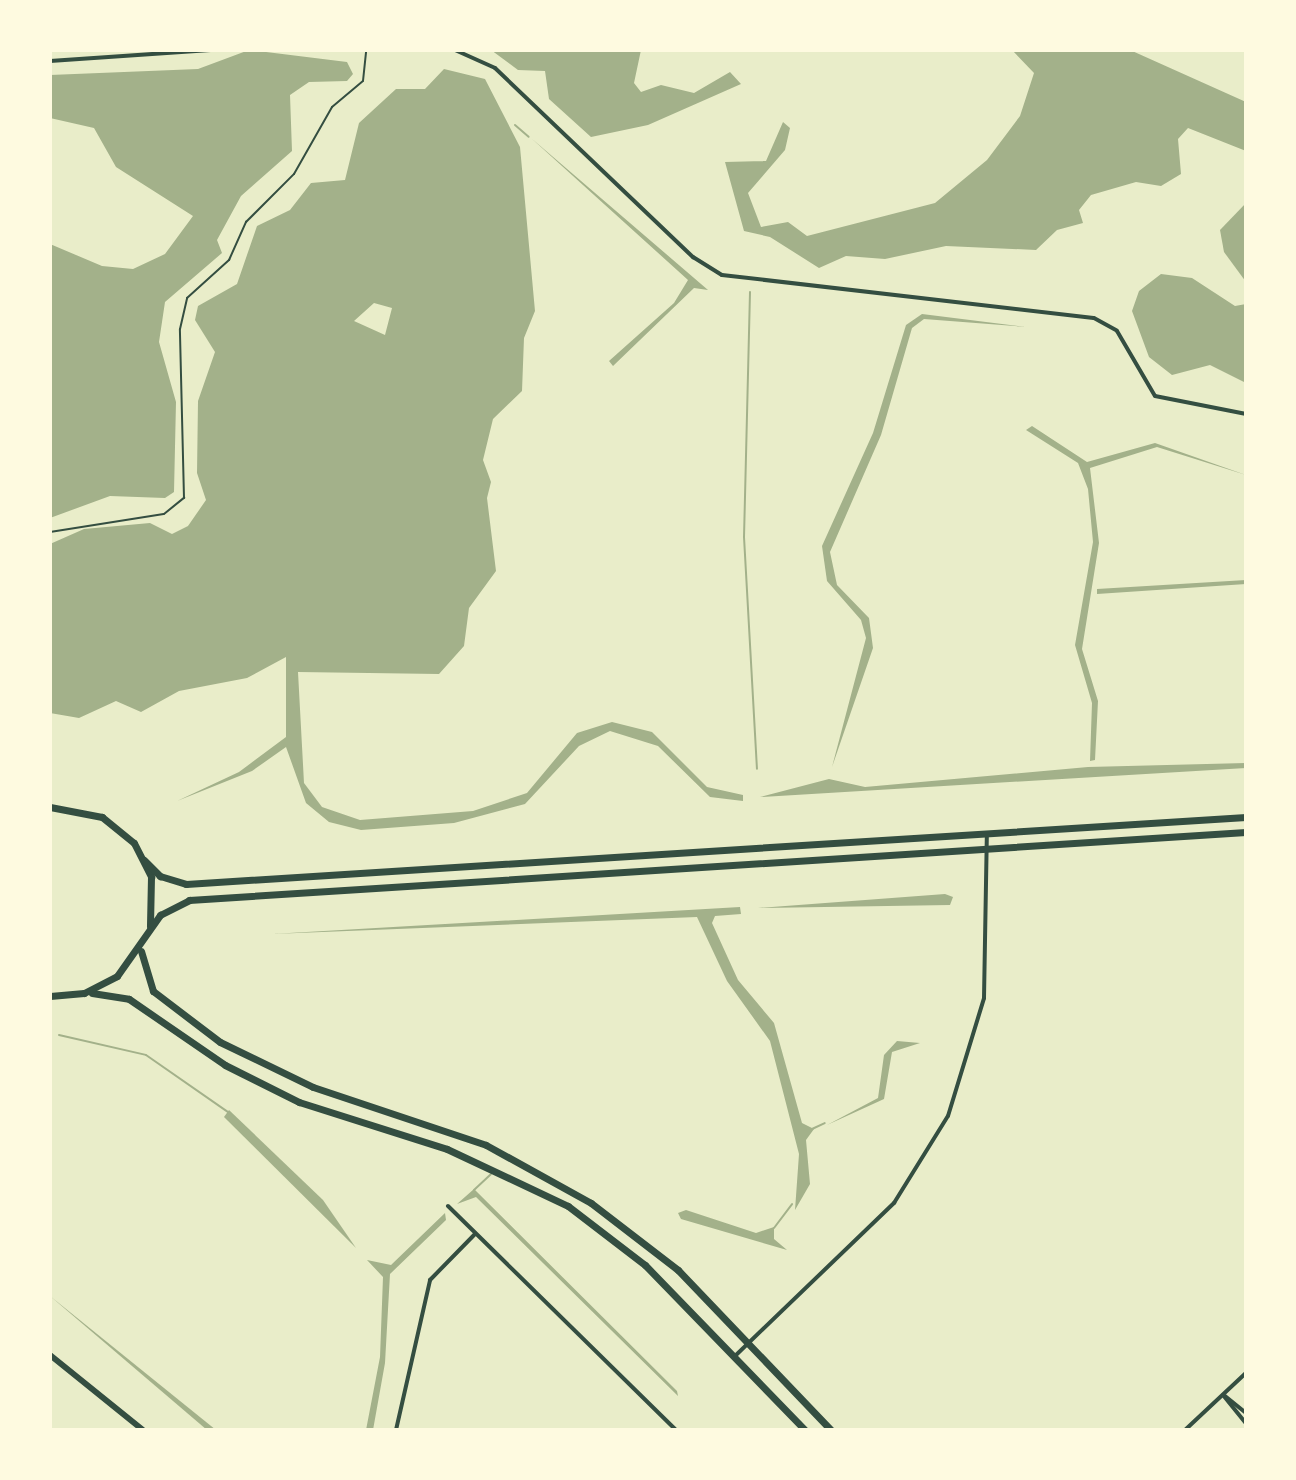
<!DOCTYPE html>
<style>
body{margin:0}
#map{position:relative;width:1296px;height:1480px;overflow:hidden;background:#e9edc9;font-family:Montserrat,sans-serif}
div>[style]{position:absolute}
.water>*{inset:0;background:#a3b18a}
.stream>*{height:2px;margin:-1px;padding:0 1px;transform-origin:1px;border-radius:1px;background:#a3b18a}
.path>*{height:2px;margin:-1px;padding:0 1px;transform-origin:1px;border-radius:1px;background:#344e41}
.minor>*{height:4px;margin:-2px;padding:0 2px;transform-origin:2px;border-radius:2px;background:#344e41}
.secondary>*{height:6px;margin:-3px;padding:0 3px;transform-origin:3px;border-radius:3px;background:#344e41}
.trunk>*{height:7px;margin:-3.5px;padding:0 3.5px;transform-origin:3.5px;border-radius:3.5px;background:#344e41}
span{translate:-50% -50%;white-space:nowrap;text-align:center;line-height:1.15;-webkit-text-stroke:8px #fefae0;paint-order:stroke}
.frame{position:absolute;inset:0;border:52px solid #fefae0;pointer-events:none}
</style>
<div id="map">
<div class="water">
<i style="clip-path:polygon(249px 50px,347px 62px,353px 74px,347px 81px,309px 82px,290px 95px,292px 151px,241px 196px,217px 240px,222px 253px,165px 302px,159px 342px,176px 402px,174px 492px,165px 498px,110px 496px,50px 518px,50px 244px,102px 266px,133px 269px,165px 254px,193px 216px,116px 167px,94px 128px,50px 118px,50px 75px,198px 69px)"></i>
<i style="clip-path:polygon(491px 50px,641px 50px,634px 83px,641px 92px,661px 85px,694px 93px,730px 72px,741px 84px,648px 125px,591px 137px,549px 99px,545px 71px,518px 70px)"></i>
<i style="clip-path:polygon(1012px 50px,1130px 50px,1246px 102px,1246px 151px,1188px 128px,1178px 139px,1181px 174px,1161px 186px,1136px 182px,1091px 195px,1079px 210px,1083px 223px,1057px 230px,1036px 250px,946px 246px,885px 259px,846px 256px,819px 268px,770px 237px,744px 231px,725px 162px,766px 161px,783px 122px,790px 128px,785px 150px,748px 193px,761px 227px,788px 222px,807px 236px,935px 203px,987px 160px,1020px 116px,1034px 73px)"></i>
<i style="clip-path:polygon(evenodd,444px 69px,485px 79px,520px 147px,535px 311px,524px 338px,522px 391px,493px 419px,483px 460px,491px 482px,487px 498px,496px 571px,469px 608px,464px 646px,439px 674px,298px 672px,304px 783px,322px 807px,360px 820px,473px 811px,527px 793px,577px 733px,612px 722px,652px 732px,707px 787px,743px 795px,743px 801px,710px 797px,658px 746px,610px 731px,579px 746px,525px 804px,454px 823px,361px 830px,329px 822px,306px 803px,286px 747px,252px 771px,177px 801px,239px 772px,286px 737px,286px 657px,247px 678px,179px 691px,141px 712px,116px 701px,79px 718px,50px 713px,50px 544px,84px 529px,150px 523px,172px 534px,188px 526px,206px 500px,197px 473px,198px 401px,215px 352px,195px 320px,198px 306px,237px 284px,257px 226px,290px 210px,311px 183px,345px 180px,359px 123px,396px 89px,425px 89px,444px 69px,374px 303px,392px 308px,385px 335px,354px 321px,374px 303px)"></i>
<i style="clip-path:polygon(531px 138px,708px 290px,694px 288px,613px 366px,609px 361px,674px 303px,688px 280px)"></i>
<i style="clip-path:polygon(1246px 203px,1246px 282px,1224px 252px,1220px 230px)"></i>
<i style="clip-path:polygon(1161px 274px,1192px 278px,1235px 306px,1246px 304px,1246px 383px,1210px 365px,1172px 375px,1149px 357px,1132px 311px,1139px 291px)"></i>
<i style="clip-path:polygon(922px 314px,1026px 327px,924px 319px,912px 328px,881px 435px,830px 552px,837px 585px,869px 618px,873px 648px,832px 767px,866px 638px,861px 620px,827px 581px,822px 546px,873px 433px,906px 325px)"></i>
<i style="clip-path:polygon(1032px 426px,1087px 462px,1155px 443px,1246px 475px,1157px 447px,1090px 468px,1099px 543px,1082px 649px,1098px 701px,1095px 760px,1090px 761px,1092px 703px,1075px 645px,1093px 542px,1088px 489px,1078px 463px,1026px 430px)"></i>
<i style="clip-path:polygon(1246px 580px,1246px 584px,1097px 594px,1097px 589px)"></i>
<i style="clip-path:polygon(1246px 763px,1246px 768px,760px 797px,829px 779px,865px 787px,1088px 767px)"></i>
<i style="clip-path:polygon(945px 894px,953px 897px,950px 905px,758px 908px)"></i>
<i style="clip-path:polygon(740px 907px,741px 914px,715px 916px,712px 923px,738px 980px,774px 1023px,802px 1123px,814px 1129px,806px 1140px,810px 1184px,795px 1210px,799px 1154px,770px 1041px,727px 981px,697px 917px,272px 934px)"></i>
<i style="clip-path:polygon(897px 1041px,920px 1043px,892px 1052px,884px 1099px,827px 1125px,878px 1098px,884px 1055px)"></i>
<i style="clip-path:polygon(229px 1110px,323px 1200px,356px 1248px,224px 1117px)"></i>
<i style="clip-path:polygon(474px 1189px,677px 1391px,678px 1396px,476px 1197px,457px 1204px)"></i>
<i style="clip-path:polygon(686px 1210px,756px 1233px,774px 1227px,774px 1239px,787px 1250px,681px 1219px,678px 1213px)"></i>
<i style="clip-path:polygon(445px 1213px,446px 1220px,390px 1274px,385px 1363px,373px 1430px,366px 1430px,380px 1357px,383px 1277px,367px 1260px,391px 1265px)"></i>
<i style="clip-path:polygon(50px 1296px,216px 1430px,207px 1430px)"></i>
</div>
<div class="stream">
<i style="left:515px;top:125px;width:18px;rotate:41deg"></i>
<i style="left:750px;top:292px;width:245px;rotate:91.4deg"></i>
<i style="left:744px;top:537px;width:232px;rotate:86.8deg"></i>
<i style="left:59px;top:1035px;width:89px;rotate:12.9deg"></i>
<i style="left:146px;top:1055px;width:100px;rotate:34.8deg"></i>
<i style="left:812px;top:1129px;width:14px;rotate:-25deg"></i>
<i style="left:474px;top:1190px;width:23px;rotate:-43deg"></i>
<i style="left:774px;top:1228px;width:30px;rotate:-53deg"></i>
</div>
<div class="path">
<i style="left:50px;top:532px;width:115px;rotate:-9deg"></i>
<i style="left:164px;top:514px;width:26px;rotate:-39deg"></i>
<i style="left:184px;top:498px;width:169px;rotate:-91.4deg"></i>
<i style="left:180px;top:329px;width:32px;rotate:-77deg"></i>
<i style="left:187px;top:298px;width:57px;rotate:-42.1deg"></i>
<i style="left:229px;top:260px;width:42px;rotate:-65.9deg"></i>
<i style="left:246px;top:222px;width:68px;rotate:-45deg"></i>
<i style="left:294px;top:174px;width:77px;rotate:-60.4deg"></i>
<i style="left:332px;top:107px;width:40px;rotate:-40deg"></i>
<i style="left:363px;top:81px;width:31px;rotate:-84deg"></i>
</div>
<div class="minor">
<i style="left:455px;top:50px;width:44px;rotate:24.2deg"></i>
<i style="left:495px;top:68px;width:274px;rotate:43.7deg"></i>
<i style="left:693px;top:257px;width:34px;rotate:32deg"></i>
<i style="left:722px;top:275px;width:374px;rotate:6.6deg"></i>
<i style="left:1094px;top:318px;width:26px;rotate:29deg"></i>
<i style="left:1117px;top:331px;width:75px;rotate:59.7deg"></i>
<i style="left:1155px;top:396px;width:93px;rotate:11.2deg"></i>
<i style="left:50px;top:61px;width:161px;rotate:-3.9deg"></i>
<i style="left:448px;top:1206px;width:320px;rotate:44.5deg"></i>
<i style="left:735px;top:1356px;width:221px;rotate:-43.9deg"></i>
<i style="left:894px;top:1203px;width:102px;rotate:-58.2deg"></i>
<i style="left:948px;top:1116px;width:123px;rotate:-73deg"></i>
<i style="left:984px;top:998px;width:164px;rotate:-89deg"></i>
<i style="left:1223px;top:1395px;width:36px;rotate:51deg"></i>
<i style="left:1225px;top:1396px;width:27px;rotate:39deg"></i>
<i style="left:396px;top:1430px;width:154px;rotate:-77.2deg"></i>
<i style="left:430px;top:1280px;width:64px;rotate:-45.6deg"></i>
<i style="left:1185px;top:1430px;width:83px;rotate:-43.1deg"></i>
</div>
<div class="secondary">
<i style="left:50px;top:1355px;width:119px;rotate:38.9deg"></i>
</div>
<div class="trunk">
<i style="left:50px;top:807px;width:53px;rotate:10.9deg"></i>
<i style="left:102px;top:817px;width:41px;rotate:39.1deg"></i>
<i style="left:134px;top:843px;width:38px;rotate:63deg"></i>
<i style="left:151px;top:877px;width:49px;rotate:91.2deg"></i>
<i style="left:144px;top:860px;width:23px;rotate:45deg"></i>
<i style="left:160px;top:876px;width:27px;rotate:17deg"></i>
<i style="left:186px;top:884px;width:1062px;rotate:-3.62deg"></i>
<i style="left:141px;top:951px;width:42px;rotate:73.3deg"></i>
<i style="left:153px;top:991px;width:84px;rotate:37.3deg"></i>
<i style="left:220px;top:1042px;width:103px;rotate:25.8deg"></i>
<i style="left:313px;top:1087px;width:182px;rotate:18.5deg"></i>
<i style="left:486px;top:1145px;width:120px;rotate:28.9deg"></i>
<i style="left:591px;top:1203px;width:110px;rotate:37.6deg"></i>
<i style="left:678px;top:1270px;width:221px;rotate:46.3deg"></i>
<i style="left:92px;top:993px;width:37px;rotate:9deg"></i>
<i style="left:129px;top:999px;width:116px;rotate:34.5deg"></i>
<i style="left:225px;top:1065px;width:83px;rotate:26.6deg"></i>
<i style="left:299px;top:1102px;width:155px;rotate:17.6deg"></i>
<i style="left:447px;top:1149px;width:134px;rotate:25.2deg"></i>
<i style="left:568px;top:1206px;width:97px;rotate:37.5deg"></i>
<i style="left:645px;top:1265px;width:230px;rotate:45.9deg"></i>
<i style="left:50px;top:996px;width:34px;rotate:-5deg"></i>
<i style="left:84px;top:993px;width:37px;rotate:-27deg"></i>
<i style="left:117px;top:976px;width:75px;rotate:-54.8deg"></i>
<i style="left:160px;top:915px;width:33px;rotate:-27deg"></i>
<i style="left:189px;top:900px;width:1059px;rotate:-3.68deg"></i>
</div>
<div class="frame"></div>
</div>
